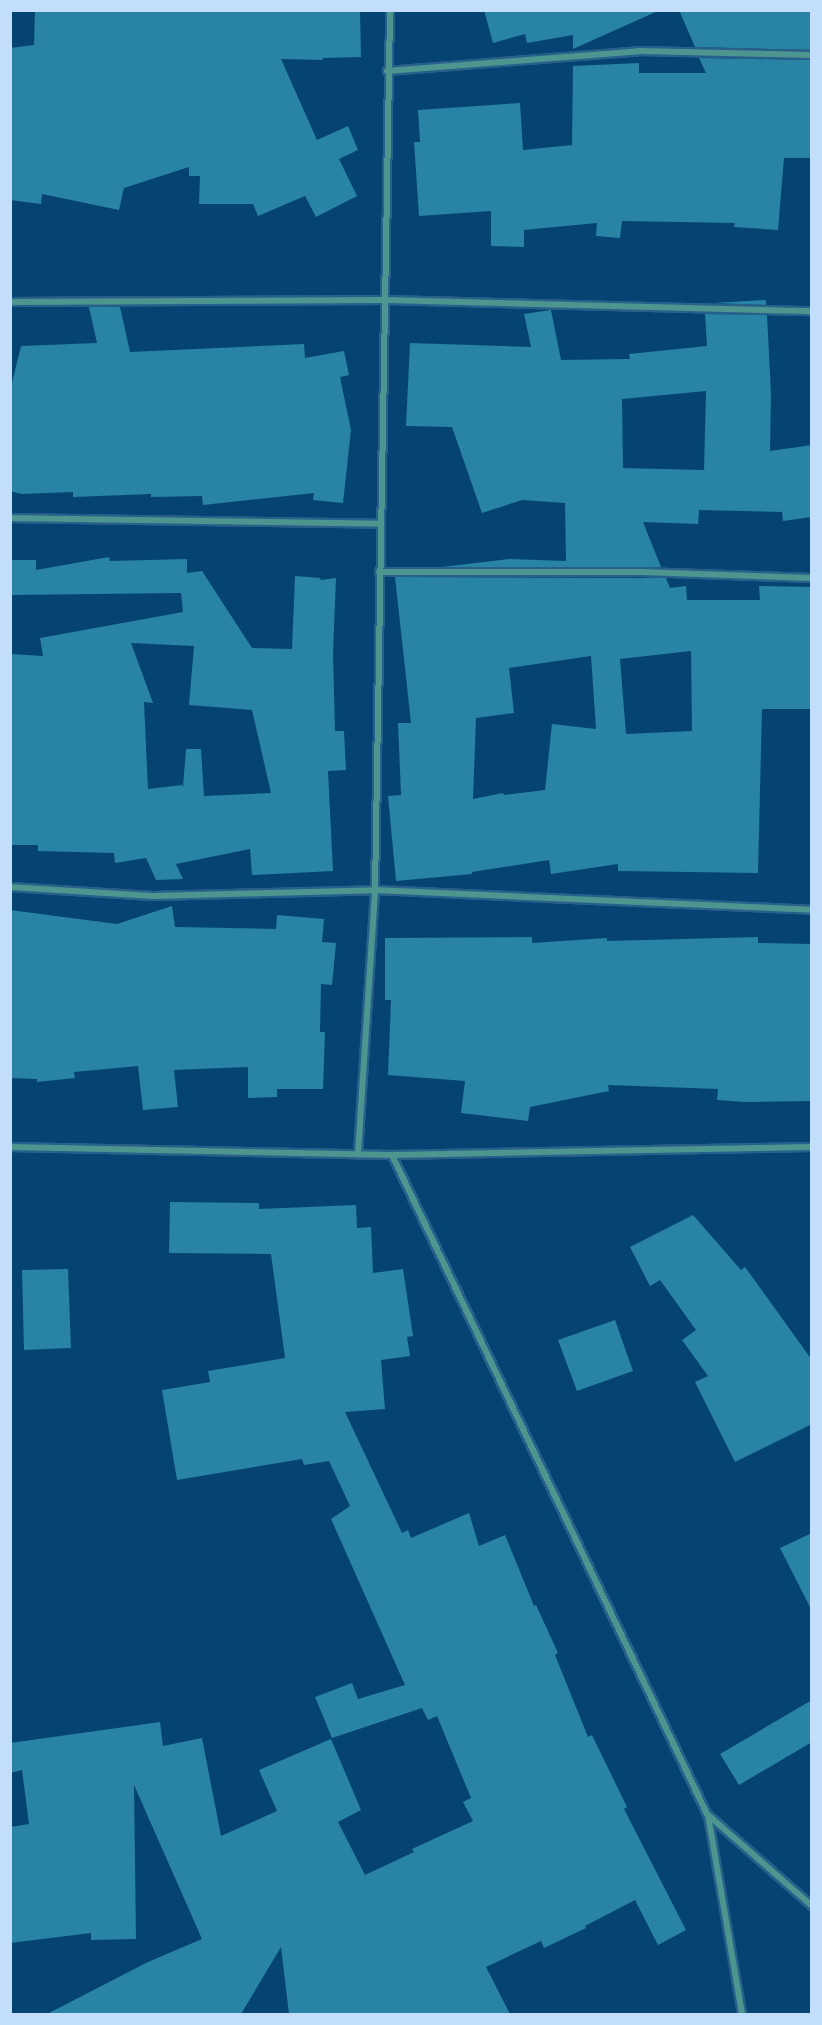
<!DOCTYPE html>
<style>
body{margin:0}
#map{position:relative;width:822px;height:2025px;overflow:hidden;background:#054472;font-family:Inter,sans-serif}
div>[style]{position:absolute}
.building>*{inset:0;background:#2883a4}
.roads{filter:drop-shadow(2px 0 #27608a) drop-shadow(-2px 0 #27608a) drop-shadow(0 2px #27608a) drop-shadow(0 -2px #27608a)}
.minor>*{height:6px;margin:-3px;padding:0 3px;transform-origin:3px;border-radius:3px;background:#4d968f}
span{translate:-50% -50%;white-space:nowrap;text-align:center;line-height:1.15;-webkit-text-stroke:4.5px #054472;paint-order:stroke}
.frame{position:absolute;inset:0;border:12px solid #c2defa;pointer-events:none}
</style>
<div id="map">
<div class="building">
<i style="clip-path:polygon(35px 10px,360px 10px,361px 57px,323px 58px,322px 60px,281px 59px,317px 140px,348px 126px,358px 150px,339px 159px,357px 196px,316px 217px,305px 196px,258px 216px,253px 204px,199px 204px,200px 176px,189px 176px,189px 167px,124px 188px,119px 210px,42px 194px,41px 204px,10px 200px,10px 48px,34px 45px)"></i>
<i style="clip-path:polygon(484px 10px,660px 10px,573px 49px,573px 35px,527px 43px,525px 34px,493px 43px)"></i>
<i style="clip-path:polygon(679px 10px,812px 10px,812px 50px,695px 47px)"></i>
<i style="clip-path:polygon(699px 58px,812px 60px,812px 158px,784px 158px,778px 230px,734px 227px,735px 223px,622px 221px,620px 238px,596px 236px,597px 223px,524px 230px,524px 247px,491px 246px,491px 211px,419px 216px,414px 142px,420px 142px,418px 110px,520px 103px,523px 150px,572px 145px,573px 66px,639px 63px,639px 73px,706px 73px)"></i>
<i style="clip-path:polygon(766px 300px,766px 305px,713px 303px)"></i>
<i style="clip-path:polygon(89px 307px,120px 307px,130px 352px,304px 344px,305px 358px,344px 351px,349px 375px,340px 377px,351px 430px,343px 503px,313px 500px,314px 493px,203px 505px,202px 496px,151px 497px,151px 494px,73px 497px,73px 492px,22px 494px,10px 491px,10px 391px,21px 346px,97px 343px)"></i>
<i style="clip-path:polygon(evenodd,551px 310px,561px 360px,630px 359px,629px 354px,707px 346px,705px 314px,767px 315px,771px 394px,770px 451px,812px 445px,812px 517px,783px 521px,782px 512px,699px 510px,698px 524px,643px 522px,661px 567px,442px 567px,509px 559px,566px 561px,565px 503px,522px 500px,482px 513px,452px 427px,406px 426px,410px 343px,531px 347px,524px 314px,551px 310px,706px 391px,704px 470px,623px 468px,622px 399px,706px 391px)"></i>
<i style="clip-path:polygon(evenodd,109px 557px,110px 561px,187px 559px,187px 573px,202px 571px,252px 648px,292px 649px,295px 576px,320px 578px,321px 580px,336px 578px,333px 654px,335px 731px,344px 731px,346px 770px,328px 771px,333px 871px,252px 875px,250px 849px,176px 864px,183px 879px,156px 880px,146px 858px,115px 863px,114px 853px,38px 851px,38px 845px,10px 845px,10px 654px,43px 656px,40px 638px,183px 612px,181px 593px,10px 595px,10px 560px,36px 560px,36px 570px,109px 557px,131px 643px,194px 646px,189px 705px,252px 710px,271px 793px,204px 796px,201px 749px,186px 749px,183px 787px,182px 785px,148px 789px,144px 702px,153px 703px,131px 643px)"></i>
<i style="clip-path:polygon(evenodd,395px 577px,666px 578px,670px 588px,686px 586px,687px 600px,760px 600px,759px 586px,812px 587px,812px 709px,762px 709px,758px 873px,618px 871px,618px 864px,551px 874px,549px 860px,472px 872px,472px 874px,396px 881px,388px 796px,401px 795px,398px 723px,411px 723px,395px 577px,691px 651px,692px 731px,626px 734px,620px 659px,691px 651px,395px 577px,591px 656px,596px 729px,552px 724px,545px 790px,504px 795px,503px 793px,473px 799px,476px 718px,514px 713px,509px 668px,591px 656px)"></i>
<i style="clip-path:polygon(172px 906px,175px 927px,276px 929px,277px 915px,324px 919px,322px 942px,336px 943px,332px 985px,321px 984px,320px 1032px,325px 1032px,323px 1089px,277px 1089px,277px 1097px,248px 1098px,248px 1067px,174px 1070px,178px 1107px,143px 1110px,138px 1066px,74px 1072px,75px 1078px,37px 1082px,37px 1079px,10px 1078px,10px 910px,117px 924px)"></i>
<i style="clip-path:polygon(532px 937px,532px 943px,607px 938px,607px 941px,758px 937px,758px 943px,812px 944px,812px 1101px,745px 1102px,717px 1100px,718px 1089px,608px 1085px,609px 1091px,530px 1107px,528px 1121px,461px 1113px,465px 1081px,388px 1075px,391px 1000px,385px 1000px,385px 938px)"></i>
<i style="clip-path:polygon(170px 1202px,259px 1203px,259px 1209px,356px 1205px,357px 1228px,371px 1227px,373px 1273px,403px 1269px,413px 1336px,407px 1337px,410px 1356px,381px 1360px,385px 1409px,345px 1412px,402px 1533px,408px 1530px,411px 1538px,469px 1513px,479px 1546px,505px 1535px,534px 1606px,536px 1605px,558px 1653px,555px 1655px,588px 1737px,592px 1735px,627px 1807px,624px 1809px,686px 1930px,658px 1945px,635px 1900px,585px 1926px,586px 1928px,544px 1948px,541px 1941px,486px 1967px,510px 2014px,289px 2014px,281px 1947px,241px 2014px,47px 2014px,148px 1962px,202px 1939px,134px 1785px,136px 1939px,91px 1940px,91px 1933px,10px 1943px,10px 1827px,29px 1824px,22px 1770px,10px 1773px,10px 1743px,160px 1722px,163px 1746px,202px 1738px,221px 1836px,277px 1811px,259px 1770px,331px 1739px,361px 1810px,338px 1822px,365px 1875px,414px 1852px,412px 1849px,473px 1821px,463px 1802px,471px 1798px,437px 1716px,428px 1720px,422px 1708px,332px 1738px,315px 1697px,352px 1683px,358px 1699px,405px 1685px,331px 1519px,350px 1506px,329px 1461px,304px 1465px,302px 1459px,177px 1480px,162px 1390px,210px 1382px,208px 1371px,285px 1358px,271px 1254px,169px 1253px)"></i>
<i style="clip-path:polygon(693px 1215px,741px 1270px,745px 1267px,812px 1360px,812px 1424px,735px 1462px,695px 1382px,708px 1376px,682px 1340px,696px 1330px,660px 1280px,650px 1286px,630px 1247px)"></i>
<i style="clip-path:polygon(68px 1269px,71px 1348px,24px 1350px,22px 1270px)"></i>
<i style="clip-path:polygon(615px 1320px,633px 1371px,577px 1391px,558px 1340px)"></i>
<i style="clip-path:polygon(812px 1533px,812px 1611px,780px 1548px)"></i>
<i style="clip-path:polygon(812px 1700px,812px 1742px,739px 1785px,720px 1754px)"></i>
</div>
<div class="roads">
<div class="minor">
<i style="left:387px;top:71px;width:253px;rotate:-4.5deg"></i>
<i style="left:639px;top:51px;width:173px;rotate:1.3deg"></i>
<i style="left:10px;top:302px;width:376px;rotate:-0.3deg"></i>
<i style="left:386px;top:300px;width:426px;rotate:1.5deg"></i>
<i style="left:10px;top:518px;width:371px;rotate:0.9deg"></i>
<i style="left:379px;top:572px;width:263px"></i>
<i style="left:642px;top:572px;width:170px;rotate:2deg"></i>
<i style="left:10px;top:887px;width:143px;rotate:3.6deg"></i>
<i style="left:153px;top:896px;width:222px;rotate:-1.5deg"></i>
<i style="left:375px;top:890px;width:437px;rotate:2.6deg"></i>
<i style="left:10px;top:1147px;width:382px;rotate:1.2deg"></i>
<i style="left:392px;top:1155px;width:420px;rotate:-1.1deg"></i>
<i style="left:358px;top:1154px;width:265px;rotate:-86.3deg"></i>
<i style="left:375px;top:890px;width:880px;rotate:-89.02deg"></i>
<i style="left:392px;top:1155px;width:730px;rotate:64.45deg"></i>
<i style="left:707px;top:1814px;width:140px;rotate:41.2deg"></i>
<i style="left:708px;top:1815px;width:202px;rotate:80.3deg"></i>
</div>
</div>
<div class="frame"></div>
</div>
